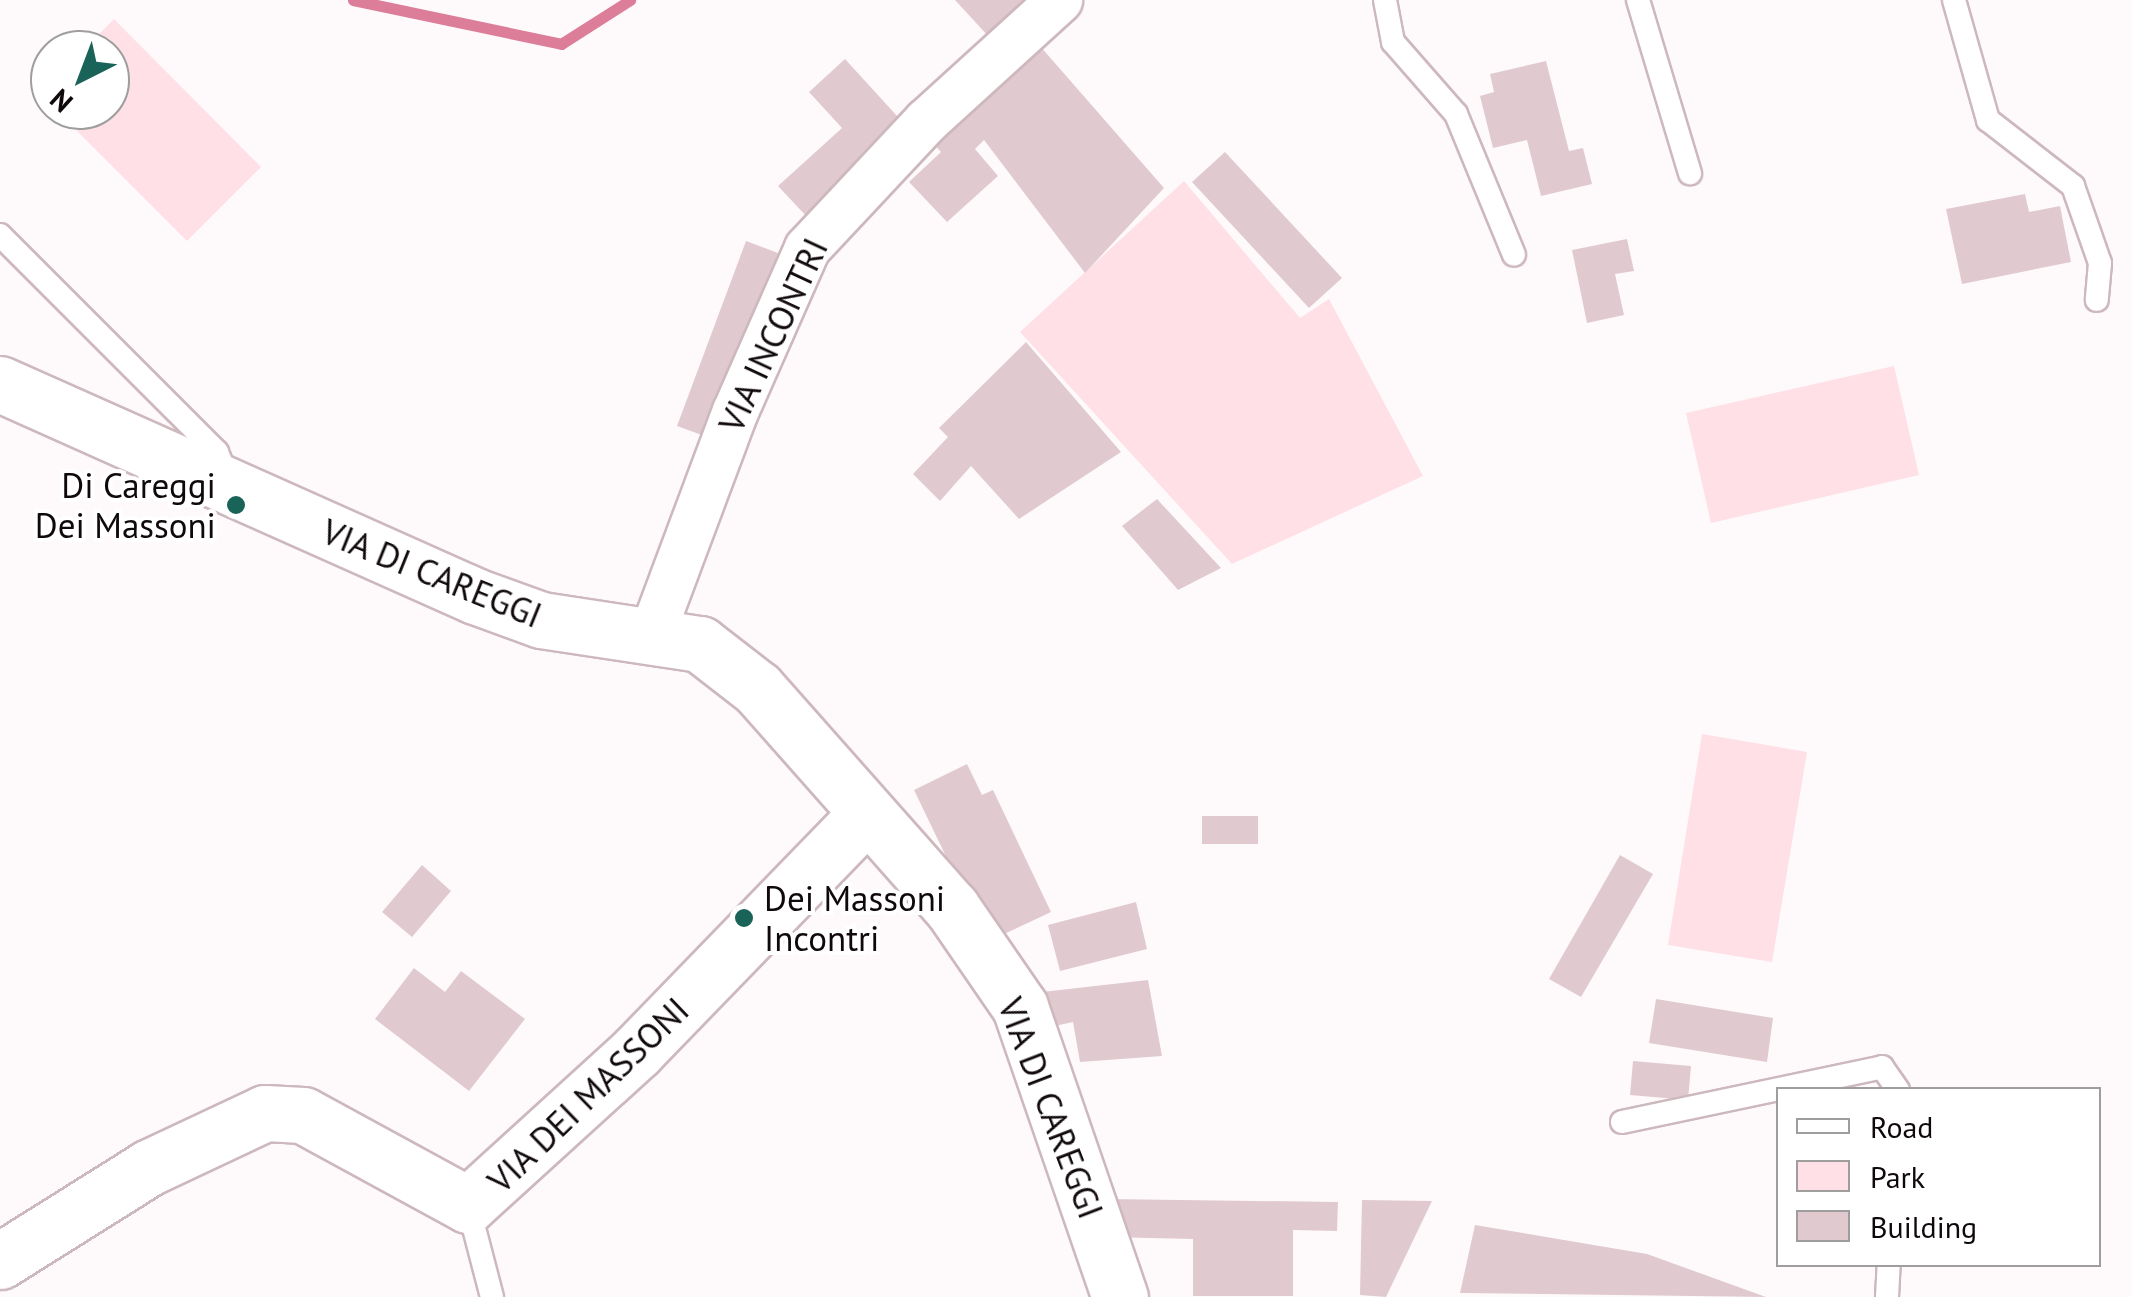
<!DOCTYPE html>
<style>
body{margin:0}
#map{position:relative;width:2131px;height:1297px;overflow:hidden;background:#fefafb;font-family:"PT Sans",sans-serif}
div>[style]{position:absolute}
.green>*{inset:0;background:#ffe0e7}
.stream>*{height:11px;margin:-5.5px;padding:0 5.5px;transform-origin:5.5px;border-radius:5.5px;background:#dc7d9a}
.building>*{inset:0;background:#e0cad0}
.roads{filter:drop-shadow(2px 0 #cdb8bd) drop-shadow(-2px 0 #cdb8bd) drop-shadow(0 2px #cdb8bd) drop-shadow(0 -2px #cdb8bd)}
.service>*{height:22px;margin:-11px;padding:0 11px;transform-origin:11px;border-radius:11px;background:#fff}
.minor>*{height:45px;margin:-22.5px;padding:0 22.5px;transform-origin:22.5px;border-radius:22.5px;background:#fff}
.tertiary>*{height:55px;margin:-27.5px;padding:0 27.5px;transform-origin:27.5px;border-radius:27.5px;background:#fff}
.dots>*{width:28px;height:28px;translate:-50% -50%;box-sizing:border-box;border:5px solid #fff;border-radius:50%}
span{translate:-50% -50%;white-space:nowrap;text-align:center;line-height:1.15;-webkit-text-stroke:8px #fff;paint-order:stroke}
.street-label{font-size:35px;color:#10090b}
.poi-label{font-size:35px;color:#10090b}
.right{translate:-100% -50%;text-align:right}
.left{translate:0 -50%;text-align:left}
.legend{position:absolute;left:1776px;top:1087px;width:325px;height:180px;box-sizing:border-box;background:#fff;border:2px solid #9f9d9d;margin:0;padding:12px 18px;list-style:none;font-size:30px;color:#10090b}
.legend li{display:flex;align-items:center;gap:20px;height:50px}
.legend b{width:50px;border:2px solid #9f9d9d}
.north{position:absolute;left:30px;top:30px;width:100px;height:100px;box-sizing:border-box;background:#fff;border:2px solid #9f9d9d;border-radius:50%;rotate:222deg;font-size:28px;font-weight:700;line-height:40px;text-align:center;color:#10090b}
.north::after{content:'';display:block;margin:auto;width:35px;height:45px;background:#1a6358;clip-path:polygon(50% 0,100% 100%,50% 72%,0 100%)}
</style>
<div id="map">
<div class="green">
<i style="clip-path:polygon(114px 19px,261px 167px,187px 241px,56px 110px,110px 110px,110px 50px,83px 50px)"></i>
<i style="clip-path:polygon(1184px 181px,1300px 318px,1329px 299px,1423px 476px,1232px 564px,1020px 332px)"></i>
<i style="clip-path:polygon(1894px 366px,1919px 475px,1711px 523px,1686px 413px)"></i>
<i style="clip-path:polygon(1702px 734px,1807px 752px,1772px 962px,1668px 945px)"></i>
</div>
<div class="stream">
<i style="left:353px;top:0;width:213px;rotate:11.9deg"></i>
<i style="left:561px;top:44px;width:82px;rotate:-32.5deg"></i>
</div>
<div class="building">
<i style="clip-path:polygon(955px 0,1030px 0,989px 37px)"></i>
<i style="clip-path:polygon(1040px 46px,1164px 188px,1085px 273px,984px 140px,975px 149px,998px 176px,947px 222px,909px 182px,941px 152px,933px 143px)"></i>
<i style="clip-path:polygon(845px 59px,908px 128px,809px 219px,778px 186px,842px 128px,809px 92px)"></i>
<i style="clip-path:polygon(1546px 61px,1569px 151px,1583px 148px,1592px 184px,1541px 196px,1527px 140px,1493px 148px,1480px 96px,1494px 92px,1490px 74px)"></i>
<i style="clip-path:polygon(1225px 152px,1342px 278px,1309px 308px,1192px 182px)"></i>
<i style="clip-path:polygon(2025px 194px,2029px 212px,2060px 206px,2071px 262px,1962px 284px,1946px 209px)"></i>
<i style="clip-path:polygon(1627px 239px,1634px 271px,1615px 274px,1624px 315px,1587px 323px,1572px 250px)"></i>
<i style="clip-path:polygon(746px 241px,778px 253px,710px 438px,677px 426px)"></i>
<i style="clip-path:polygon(1026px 342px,1121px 452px,1019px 519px,971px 466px,940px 501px,913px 474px,948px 437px,939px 428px)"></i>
<i style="clip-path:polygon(1157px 499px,1221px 568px,1178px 590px,1122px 526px)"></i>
<i style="clip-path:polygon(967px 764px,982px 795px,993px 790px,1051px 912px,998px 937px,977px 893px,966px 898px,914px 790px)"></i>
<i style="clip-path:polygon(1202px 816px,1258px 816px,1258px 844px,1202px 844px)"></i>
<i style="clip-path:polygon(1620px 855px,1653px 874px,1581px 997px,1549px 979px)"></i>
<i style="clip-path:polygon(422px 865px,451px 891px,412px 937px,382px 912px)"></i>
<i style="clip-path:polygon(1136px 902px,1147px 949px,1060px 971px,1048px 925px)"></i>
<i style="clip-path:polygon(414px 968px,445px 992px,461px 971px,525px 1019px,469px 1091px,375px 1019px)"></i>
<i style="clip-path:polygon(1148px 980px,1162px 1056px,1080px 1062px,1073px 1022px,1050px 1027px,1042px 992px)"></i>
<i style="clip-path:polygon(1656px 999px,1773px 1018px,1767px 1062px,1649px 1043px)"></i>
<i style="clip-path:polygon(1633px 1061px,1691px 1066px,1688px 1100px,1630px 1095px)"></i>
<i style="clip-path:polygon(1107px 1199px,1338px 1202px,1337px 1231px,1293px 1230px,1293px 1296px,1193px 1296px,1193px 1239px,1107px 1237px)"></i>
<i style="clip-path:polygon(1362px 1200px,1432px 1201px,1386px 1297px,1360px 1295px)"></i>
<i style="clip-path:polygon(1475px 1225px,1647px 1254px,1766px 1297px,1460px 1293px)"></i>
</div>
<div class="roads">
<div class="service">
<i style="left:1385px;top:0;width:43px;rotate:79.2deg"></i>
<i style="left:1393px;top:42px;width:96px;rotate:48.8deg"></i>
<i style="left:1456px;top:114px;width:152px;rotate:67.6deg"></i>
<i style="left:1638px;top:0;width:181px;rotate:73.3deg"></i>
<i style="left:1954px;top:0;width:125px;rotate:74.2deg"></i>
<i style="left:1988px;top:120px;width:108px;rotate:37.8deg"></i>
<i style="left:2073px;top:186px;width:82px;rotate:70.7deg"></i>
<i style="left:2100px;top:263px;width:37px;rotate:95deg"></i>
<i style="left:0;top:235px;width:307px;rotate:45deg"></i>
<i style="left:217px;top:452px;width:27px;rotate:68deg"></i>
<i style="left:1622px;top:1122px;width:266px;rotate:-11.9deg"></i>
<i style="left:1882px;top:1067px;width:28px;rotate:55deg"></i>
<i style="left:468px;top:1205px;width:95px;rotate:75.4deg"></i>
<i style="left:1887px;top:1297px;width:33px;rotate:-87deg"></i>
</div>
<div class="minor">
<i style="left:650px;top:638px;width:242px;rotate:-69.5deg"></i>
<i style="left:735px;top:411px;width:178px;rotate:-66.2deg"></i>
<i style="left:807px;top:248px;width:174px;rotate:-46.9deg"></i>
<i style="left:926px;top:121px;width:180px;rotate:-42.3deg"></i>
</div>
<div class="tertiary">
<i style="left:0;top:384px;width:520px;rotate:24.05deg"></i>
<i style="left:475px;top:596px;width:70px;rotate:20deg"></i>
<i style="left:541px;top:620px;width:161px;rotate:8.6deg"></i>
<i style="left:700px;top:644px;width:73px;rotate:37.8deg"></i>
<i style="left:758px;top:689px;width:293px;rotate:48.5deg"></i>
<i style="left:952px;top:908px;width:120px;rotate:55.5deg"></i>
<i style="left:1020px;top:1007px;width:307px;rotate:71deg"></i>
<i style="left:0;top:1261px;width:175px;rotate:-32.1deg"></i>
<i style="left:148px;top:1168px;width:129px;rotate:-25.2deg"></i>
<i style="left:265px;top:1113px;width:38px;rotate:3deg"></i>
<i style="left:303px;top:1115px;width:188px;rotate:28.6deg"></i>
<i style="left:468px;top:1205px;width:229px;rotate:-42.3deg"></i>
<i style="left:637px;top:1051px;width:329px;rotate:-45.9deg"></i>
</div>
</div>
<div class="dots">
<i style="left:236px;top:505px;background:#1a6358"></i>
<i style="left:744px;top:918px;background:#1a6358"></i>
</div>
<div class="street-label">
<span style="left:773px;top:335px;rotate:-65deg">VIA INCONTRI</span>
<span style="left:432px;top:573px;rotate:22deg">VIA DI CAREGGI</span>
<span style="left:588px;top:1095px;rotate:-44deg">VIA DEI MASSONI</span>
<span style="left:1051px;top:1108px;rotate:69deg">VIA DI CAREGGI</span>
</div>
<div class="poi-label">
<span class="right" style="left:216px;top:505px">Di Careggi<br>Dei Massoni</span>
<span class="left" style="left:764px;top:918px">Dei Massoni<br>Incontri</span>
</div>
<ul class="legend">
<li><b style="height:12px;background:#fff"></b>Road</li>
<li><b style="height:28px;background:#ffe0e7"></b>Park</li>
<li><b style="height:28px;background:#e0cad0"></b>Building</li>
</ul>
<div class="north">N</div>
</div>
